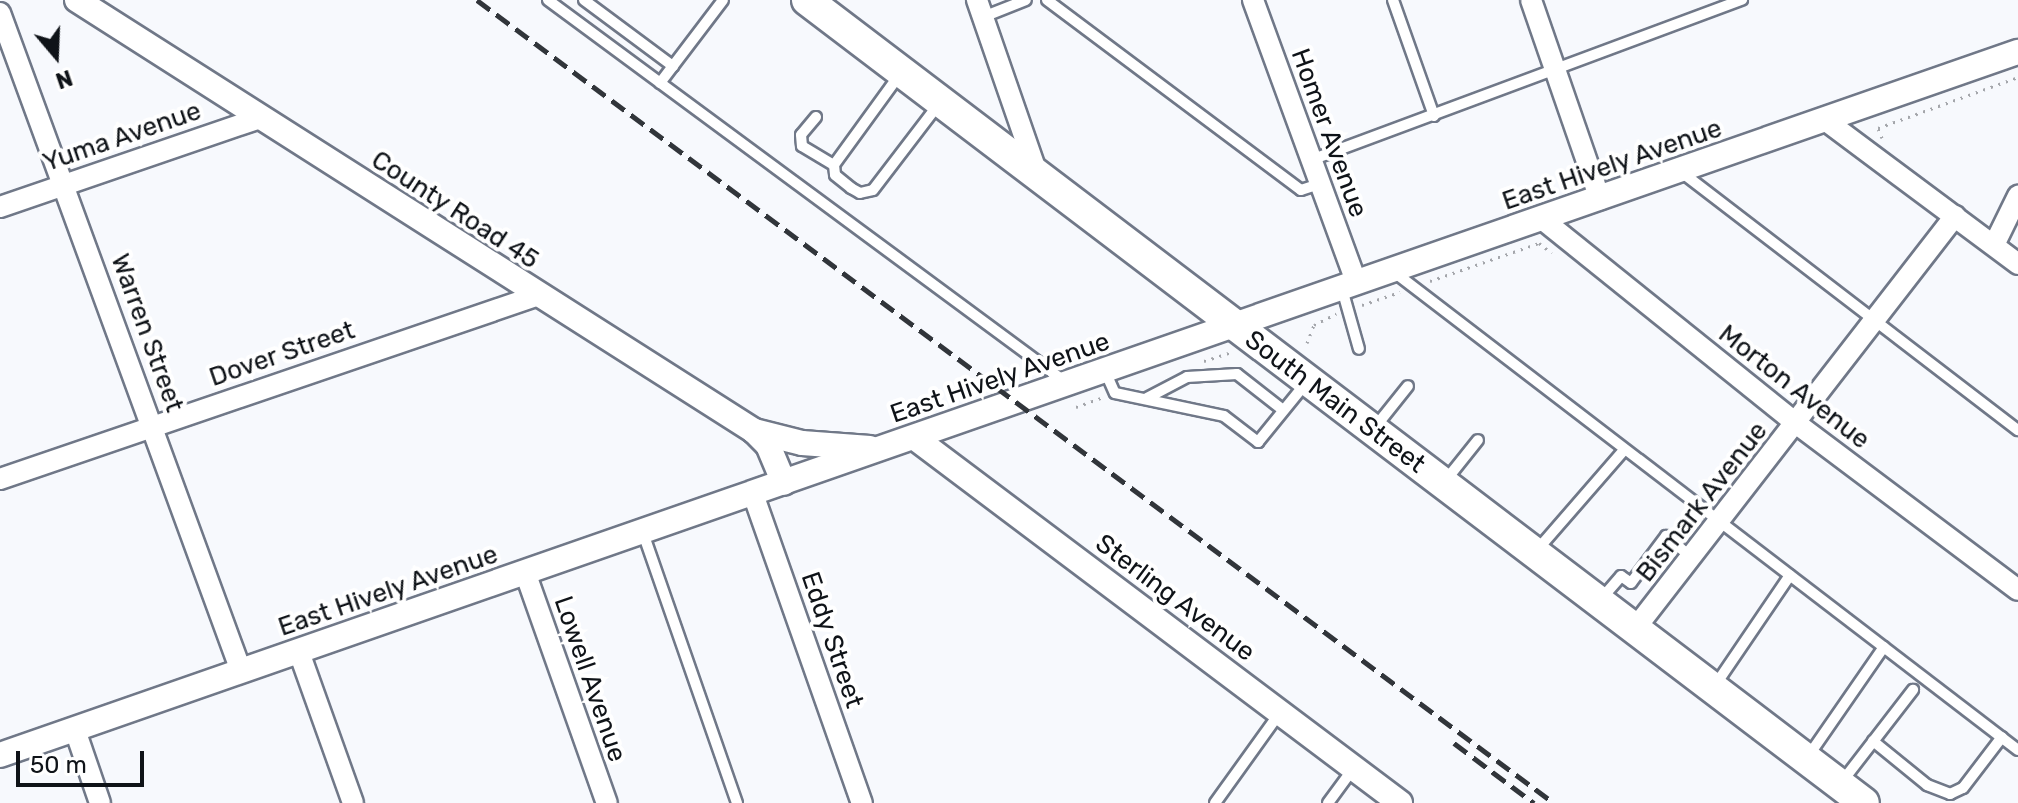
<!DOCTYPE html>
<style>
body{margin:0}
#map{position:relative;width:2018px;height:803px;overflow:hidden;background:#f7f9fd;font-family:Rubik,sans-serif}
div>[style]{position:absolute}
.path>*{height:3px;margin-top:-1.5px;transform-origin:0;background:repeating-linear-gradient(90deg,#a4a6ab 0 2px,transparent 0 8px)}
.roads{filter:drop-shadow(2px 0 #707888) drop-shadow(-2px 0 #707888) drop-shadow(0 2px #707888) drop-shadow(0 -2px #707888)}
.service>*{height:10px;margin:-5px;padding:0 5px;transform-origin:5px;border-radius:5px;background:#fff}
.minor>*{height:20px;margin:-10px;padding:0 10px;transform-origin:10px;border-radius:10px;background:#fff}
.tertiary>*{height:24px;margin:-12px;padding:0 12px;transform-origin:12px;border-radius:12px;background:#fff}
.primary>*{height:30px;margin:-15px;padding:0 15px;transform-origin:15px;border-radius:15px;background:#fff}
.rail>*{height:5px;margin-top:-2.5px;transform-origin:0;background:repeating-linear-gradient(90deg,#31353a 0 16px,transparent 0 24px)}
span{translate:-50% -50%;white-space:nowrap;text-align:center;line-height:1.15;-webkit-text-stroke:8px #fff;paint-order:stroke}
.street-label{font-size:26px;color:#0f1318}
.north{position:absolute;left:16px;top:16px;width:80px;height:80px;-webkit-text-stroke:6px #fff;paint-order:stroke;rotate:161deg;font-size:22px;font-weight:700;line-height:32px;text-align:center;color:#0f1318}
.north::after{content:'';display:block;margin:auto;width:28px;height:36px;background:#0f1318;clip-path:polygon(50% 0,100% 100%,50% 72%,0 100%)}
.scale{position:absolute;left:16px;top:751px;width:128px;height:36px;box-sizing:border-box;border:4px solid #0f1318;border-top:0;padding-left:10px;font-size:24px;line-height:28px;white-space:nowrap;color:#0f1318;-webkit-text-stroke:6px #fff;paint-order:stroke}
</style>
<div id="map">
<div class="path">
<i style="left:1882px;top:138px;width:11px;rotate:-112deg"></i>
<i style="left:1878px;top:128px;width:149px;rotate:-20deg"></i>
<i style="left:1430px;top:281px;width:115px;rotate:-19.2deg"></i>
<i style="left:1539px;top:243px;width:16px;rotate:38deg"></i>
<i style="left:1362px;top:305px;width:40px;rotate:-18.9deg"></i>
<i style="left:1307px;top:343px;width:19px;rotate:-69deg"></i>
<i style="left:1314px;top:325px;width:25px;rotate:-27deg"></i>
<i style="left:1204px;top:361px;width:28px;rotate:-18deg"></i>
<i style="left:1076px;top:407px;width:29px;rotate:-20deg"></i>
</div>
<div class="roads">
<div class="service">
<i style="left:548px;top:0;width:641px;rotate:36.44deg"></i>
<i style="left:584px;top:0;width:111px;rotate:36.6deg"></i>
<i style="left:1047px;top:0;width:317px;rotate:36.8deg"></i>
<i style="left:1301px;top:190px;width:20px;rotate:-18deg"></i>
<i style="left:1393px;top:0;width:123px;rotate:70.5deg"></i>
<i style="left:983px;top:17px;width:46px;rotate:-21.6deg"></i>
<i style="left:900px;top:74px;width:112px;rotate:126deg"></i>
<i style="left:834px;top:165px;width:10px;rotate:84deg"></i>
<i style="left:835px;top:175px;width:21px;rotate:39deg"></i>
<i style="left:851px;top:188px;width:10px;rotate:29deg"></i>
<i style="left:860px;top:193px;width:13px;rotate:-13deg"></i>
<i style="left:873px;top:190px;width:107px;rotate:-52.6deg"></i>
<i style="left:660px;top:83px;width:104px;rotate:-52.8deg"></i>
<i style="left:816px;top:117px;width:23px;rotate:130deg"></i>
<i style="left:801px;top:135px;width:11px;rotate:85deg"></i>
<i style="left:802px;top:146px;width:37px;rotate:31deg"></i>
<i style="left:1311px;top:160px;width:460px;rotate:-20.4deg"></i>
<i style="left:1680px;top:171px;width:426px;rotate:37.5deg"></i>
<i style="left:1394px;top:272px;width:786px;rotate:37.45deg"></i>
<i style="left:1342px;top:289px;width:62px;rotate:74.2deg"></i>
<i style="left:1105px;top:371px;width:24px;rotate:66deg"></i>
<i style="left:1115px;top:393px;width:111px;rotate:11.9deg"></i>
<i style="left:1224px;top:416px;width:43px;rotate:37.4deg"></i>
<i style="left:1258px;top:442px;width:76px;rotate:-50.9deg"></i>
<i style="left:1147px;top:398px;width:45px;rotate:-27.7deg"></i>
<i style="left:1187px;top:377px;width:50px;rotate:-3.4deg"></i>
<i style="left:1237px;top:374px;width:58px;rotate:38deg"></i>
<i style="left:1376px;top:426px;width:51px;rotate:-51.3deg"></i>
<i style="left:1446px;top:480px;width:51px;rotate:-51.3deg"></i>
<i style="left:643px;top:533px;width:286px;rotate:70.8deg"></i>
<i style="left:1538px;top:549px;width:131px;rotate:-49deg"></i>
<i style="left:1602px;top:598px;width:29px;rotate:-49deg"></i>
<i style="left:1621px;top:576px;width:12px;rotate:35deg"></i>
<i style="left:1631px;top:583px;width:59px;rotate:-53.3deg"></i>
<i style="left:1666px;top:536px;width:33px;rotate:40deg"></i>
<i style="left:1714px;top:687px;width:135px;rotate:-55.8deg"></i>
<i style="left:1873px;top:741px;width:70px;rotate:39.2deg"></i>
<i style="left:1927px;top:785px;width:25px;rotate:21deg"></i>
<i style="left:1950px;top:794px;width:14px;rotate:-25deg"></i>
<i style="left:1963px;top:788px;width:64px;rotate:-52.6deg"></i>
<i style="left:1807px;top:758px;width:135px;rotate:-55.3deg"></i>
<i style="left:1841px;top:783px;width:118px;rotate:-52.3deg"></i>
<i style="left:1215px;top:803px;width:110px;rotate:-54.3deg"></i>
<i style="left:1328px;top:803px;width:42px;rotate:-53.7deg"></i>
</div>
<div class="minor">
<i style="left:977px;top:0;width:186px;rotate:70.9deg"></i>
<i style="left:1253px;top:0;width:302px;rotate:69.9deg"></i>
<i style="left:1531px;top:0;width:211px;rotate:70.9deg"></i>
<i style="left:0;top:13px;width:701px;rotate:69.88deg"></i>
<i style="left:1825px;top:120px;width:241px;rotate:36.7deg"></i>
<i style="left:0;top:207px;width:275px;rotate:-18.9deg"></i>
<i style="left:1542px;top:219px;width:327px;rotate:38.8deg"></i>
<i style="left:1797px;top:424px;width:276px;rotate:36.9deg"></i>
<i style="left:1994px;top:245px;width:55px;rotate:-63.9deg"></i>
<i style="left:0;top:479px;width:566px;rotate:-18.85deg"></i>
<i style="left:753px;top:494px;width:328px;rotate:70.6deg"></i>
<i style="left:525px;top:572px;width:245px;rotate:70.5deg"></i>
<i style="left:1634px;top:630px;width:524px;rotate:-52.21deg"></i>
<i style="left:299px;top:652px;width:160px;rotate:70.3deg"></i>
<i style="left:75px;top:730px;width:77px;rotate:71.1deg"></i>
</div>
<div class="tertiary">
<i style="left:77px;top:0;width:803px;rotate:32.48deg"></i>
<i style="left:754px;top:431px;width:20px;rotate:45deg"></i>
<i style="left:768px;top:445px;width:41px;rotate:67.2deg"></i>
<i style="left:754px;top:431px;width:49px;rotate:14deg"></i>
<i style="left:802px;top:443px;width:68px;rotate:4.2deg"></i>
<i style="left:915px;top:438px;width:607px;rotate:36.96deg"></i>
<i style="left:0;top:755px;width:2137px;rotate:-19.21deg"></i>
</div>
<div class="primary">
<i style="left:807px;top:0;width:1327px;rotate:37.22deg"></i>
</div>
</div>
<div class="rail">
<i style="left:477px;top:0;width:1343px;rotate:36.71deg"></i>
<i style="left:1454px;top:743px;width:100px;rotate:36.9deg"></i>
</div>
<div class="street-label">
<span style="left:1329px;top:133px;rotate:70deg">Homer Avenue</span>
<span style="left:122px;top:137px;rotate:-19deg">Yuma Avenue</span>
<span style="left:1612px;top:165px;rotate:-19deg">East Hively Avenue</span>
<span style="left:455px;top:210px;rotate:33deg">County Road 45</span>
<span style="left:147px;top:333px;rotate:70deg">Warren Street</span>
<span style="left:282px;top:354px;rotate:-19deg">Dover Street</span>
<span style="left:1000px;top:378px;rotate:-19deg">East Hively Avenue</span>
<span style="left:1794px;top:387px;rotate:38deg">Morton Avenue</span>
<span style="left:1335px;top:402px;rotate:37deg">South Main Street</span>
<span style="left:1702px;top:502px;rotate:-52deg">Bismark Avenue</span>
<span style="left:388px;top:591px;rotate:-19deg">East Hively Avenue</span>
<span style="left:1175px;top:598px;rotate:37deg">Sterling Avenue</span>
<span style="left:832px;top:640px;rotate:71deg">Eddy Street</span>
<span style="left:590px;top:679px;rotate:71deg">Lowell Avenue</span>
</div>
<div class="north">N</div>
<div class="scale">50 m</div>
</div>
